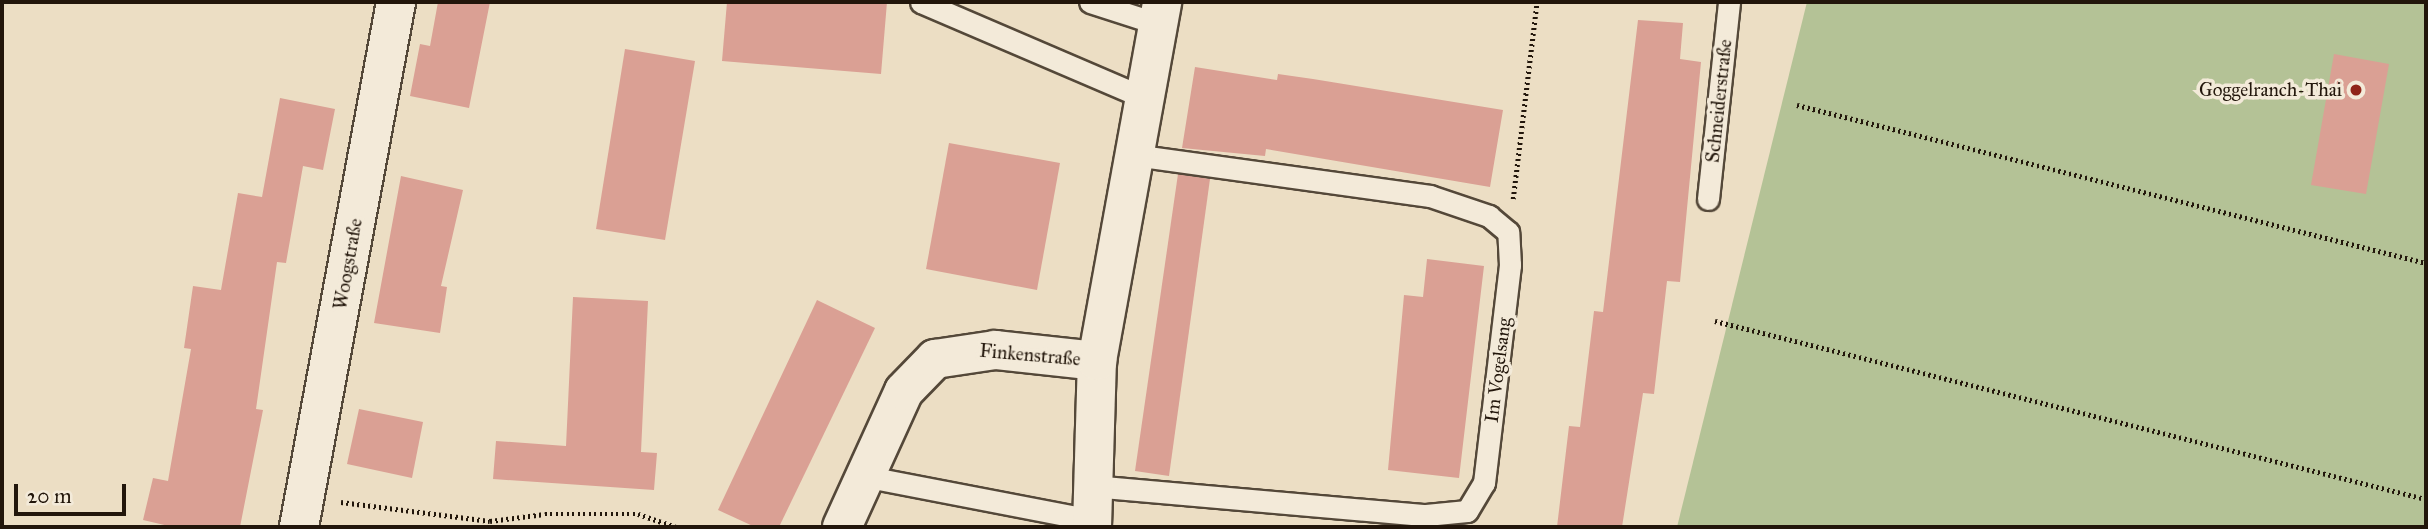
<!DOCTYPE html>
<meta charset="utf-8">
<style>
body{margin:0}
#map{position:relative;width:2428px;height:529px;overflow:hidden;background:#ecdec4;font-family:"IM FELL Great Primer",serif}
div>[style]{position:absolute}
.green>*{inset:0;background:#b4c296}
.building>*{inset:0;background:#daa094}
.path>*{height:4.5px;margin-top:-2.25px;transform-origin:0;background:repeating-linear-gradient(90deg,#22160b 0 2px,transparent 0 5.5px)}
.roads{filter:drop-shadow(2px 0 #544839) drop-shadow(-2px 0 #544839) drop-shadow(0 2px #544839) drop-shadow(0 -2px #544839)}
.lane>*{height:21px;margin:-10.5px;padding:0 10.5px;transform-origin:10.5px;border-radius:10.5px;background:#f3ead9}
.street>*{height:38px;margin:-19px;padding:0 19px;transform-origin:19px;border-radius:19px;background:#f3ead9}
.dots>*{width:19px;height:19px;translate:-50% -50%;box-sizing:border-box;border:4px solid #f3ead9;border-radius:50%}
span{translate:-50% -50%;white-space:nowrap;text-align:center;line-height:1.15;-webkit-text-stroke:7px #f3ead9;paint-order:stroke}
.poi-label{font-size:19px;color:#22160b}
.right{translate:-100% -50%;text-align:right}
.street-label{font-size:19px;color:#22160b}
.frame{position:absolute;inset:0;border:4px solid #22160b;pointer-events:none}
.scale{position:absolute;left:14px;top:484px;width:112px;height:32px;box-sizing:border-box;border:4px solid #22160b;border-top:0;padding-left:9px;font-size:21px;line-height:24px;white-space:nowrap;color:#22160b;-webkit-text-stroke:5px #f3ead9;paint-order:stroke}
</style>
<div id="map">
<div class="green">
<i style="clip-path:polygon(1807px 2px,2426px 2px,2426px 527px,1677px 527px)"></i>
</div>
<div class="building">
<i style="clip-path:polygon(438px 2px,490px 2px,469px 108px,410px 96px,420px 44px,430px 46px)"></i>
<i style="clip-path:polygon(727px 2px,887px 2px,881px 74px,722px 61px)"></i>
<i style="clip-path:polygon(1638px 20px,1683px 23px,1680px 59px,1701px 62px,1680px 282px,1667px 281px,1654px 394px,1643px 393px,1622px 527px,1557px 527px,1569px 426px,1580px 427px,1594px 311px,1603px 312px)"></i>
<i style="clip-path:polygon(625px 49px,695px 61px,665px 240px,596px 229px)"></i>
<i style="clip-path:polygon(2334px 54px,2389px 64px,2366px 194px,2311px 185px)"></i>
<i style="clip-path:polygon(1195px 67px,1277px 80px,1278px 74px,1313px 79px,1503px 110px,1490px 187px,1266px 149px,1265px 156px,1182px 148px)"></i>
<i style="clip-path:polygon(280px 98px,335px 109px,323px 170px,303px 166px,286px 263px,277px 262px,256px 409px,263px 410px,240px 527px,173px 527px,143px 520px,153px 478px,168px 481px,191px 349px,184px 348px,193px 286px,221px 290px,238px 193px,262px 197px)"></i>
<i style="clip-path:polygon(949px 143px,1060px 163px,1037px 290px,926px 269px)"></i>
<i style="clip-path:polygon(1178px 174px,1210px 179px,1169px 476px,1135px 471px)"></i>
<i style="clip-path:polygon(401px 176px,463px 190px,441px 286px,447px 287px,440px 333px,374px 323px)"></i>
<i style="clip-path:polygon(1427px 259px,1484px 266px,1459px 478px,1388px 470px,1404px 295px,1423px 297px)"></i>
<i style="clip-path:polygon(573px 297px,648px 301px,641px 452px,657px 453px,654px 490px,493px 479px,496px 441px,566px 446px)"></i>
<i style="clip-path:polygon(817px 300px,875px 328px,779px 527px,755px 527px,718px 510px)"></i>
<i style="clip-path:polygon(359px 409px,423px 422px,412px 478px,347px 464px)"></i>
</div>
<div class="path">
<i style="left:1797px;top:105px;width:649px;rotate:14.1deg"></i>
<i style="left:1513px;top:199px;width:198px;rotate:-83.1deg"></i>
<i style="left:1715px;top:321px;width:733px;rotate:14.06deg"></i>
<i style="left:341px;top:502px;width:150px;rotate:7.3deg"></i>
<i style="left:490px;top:521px;width:55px;rotate:-7.3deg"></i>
<i style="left:545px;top:514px;width:93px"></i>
<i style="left:638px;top:514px;width:40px;rotate:18.9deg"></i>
</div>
<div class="roads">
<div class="lane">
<i style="left:921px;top:2px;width:244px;rotate:23.2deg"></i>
<i style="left:1090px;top:2px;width:71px;rotate:17.9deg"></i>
<i style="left:1708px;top:199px;width:198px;rotate:-83.9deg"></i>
<i style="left:863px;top:476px;width:232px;rotate:10.9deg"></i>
<i style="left:1092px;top:486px;width:335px;rotate:5deg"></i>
<i style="left:1426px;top:515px;width:41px;rotate:-5.6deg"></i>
<i style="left:1467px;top:511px;width:33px;rotate:-59deg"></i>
<i style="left:1484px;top:483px;width:220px;rotate:-83.2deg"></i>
<i style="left:1510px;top:265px;width:33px;rotate:-93deg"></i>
<i style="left:1508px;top:232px;width:25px;rotate:-140deg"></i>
<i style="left:1489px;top:216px;width:62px;rotate:-161.3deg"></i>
<i style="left:1430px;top:196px;width:298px;rotate:-172.1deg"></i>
</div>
<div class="street">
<i style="left:299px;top:527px;width:534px;rotate:-79.53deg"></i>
<i style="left:842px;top:527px;width:149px;rotate:-65.5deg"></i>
<i style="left:904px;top:391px;width:45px;rotate:-45.9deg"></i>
<i style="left:935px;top:359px;width:61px;rotate:-8.5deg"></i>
<i style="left:995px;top:350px;width:103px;rotate:6.2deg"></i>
<i style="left:1092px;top:527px;width:166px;rotate:-88.3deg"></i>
<i style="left:1097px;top:361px;width:365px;rotate:-79.7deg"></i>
</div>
</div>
<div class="dots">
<i style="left:2356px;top:90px;background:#8f2418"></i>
</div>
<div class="poi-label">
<span class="right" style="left:2342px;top:90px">Goggelranch-Thai</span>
</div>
<div class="street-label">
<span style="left:1719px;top:101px;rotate:-84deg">Schneiderstraße</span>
<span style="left:348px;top:264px;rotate:-80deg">Woogstraße</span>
<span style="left:1030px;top:355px;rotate:5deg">Finkenstraße</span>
<span style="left:1498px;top:370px;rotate:-83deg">Im Vogelsang</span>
</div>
<div class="frame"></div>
<div class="scale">20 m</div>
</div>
